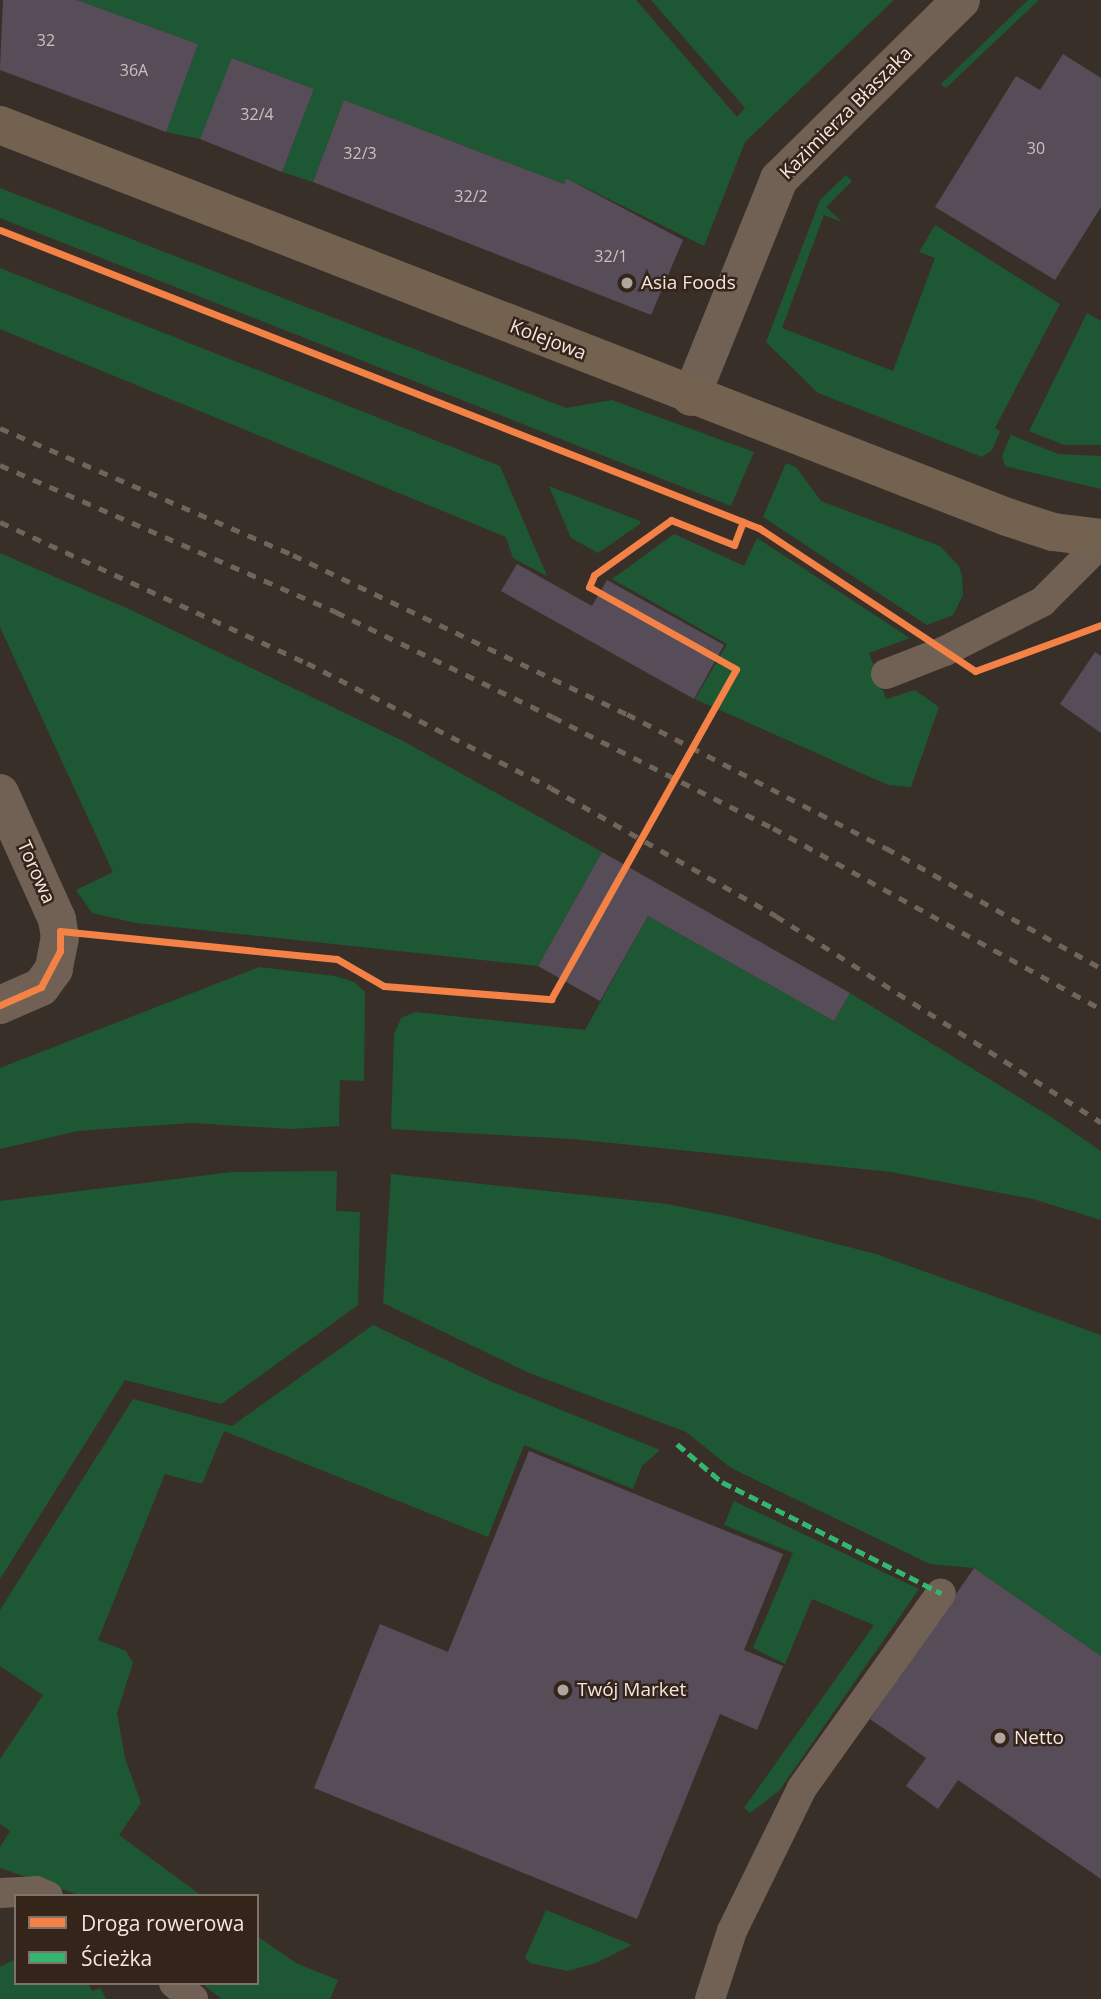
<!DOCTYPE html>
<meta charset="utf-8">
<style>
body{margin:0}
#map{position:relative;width:1101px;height:1999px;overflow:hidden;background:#392f29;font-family:"Open Sans",sans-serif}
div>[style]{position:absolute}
.green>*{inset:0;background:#1e5733}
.building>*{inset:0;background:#574d59}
.lane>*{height:30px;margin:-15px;padding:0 15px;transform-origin:15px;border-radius:15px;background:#706154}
.street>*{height:38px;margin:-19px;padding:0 19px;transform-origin:19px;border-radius:19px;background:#706154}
.secondary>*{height:38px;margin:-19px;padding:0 19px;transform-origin:19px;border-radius:19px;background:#746251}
.rail>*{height:5px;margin-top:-2.5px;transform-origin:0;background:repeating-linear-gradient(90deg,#70655b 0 9px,transparent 0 18px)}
.quiet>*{height:5px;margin-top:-2.5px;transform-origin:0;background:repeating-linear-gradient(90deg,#33b770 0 10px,transparent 0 15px)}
.cycleway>*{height:7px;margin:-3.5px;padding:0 3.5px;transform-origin:3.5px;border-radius:3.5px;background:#f48246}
.dots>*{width:19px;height:19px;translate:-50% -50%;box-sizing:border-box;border:4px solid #35241a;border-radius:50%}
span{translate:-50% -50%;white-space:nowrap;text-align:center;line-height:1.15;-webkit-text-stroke:5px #35241a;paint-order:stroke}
.number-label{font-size:16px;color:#cbc0be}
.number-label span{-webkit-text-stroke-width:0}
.street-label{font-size:19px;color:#f2e6df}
.poi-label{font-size:19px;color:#f2e6df}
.left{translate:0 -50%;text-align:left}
.legend{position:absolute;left:14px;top:1894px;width:245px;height:91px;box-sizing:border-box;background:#35241a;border:2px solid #817269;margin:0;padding:9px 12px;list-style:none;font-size:21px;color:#f2e6df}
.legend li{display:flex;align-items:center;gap:14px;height:35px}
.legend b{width:35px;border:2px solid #817269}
</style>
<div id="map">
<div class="green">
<i style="clip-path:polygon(77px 0,636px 0,737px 117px,745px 108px,651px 0,894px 0,745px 142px,704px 246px,566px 178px,564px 184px,344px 100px,313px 182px,282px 172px,314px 89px,233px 58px,200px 139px,166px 132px,198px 44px)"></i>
<i style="clip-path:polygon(1028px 0,1039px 0,946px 88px,941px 84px)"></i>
<i style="clip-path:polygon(846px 175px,852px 181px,826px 207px,842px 222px,824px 215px,782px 328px,893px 371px,935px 258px,919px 252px,935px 225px,1060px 304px,995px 428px,1000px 431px,992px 450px,982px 457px,818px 393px,766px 342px,820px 200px)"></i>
<i style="clip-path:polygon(0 188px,566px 408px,612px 400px,754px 452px,731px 506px,0 218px)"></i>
<i style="clip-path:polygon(0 268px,500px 466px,547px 576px,513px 558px,506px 537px,0 329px)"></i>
<i style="clip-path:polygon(1087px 313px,1101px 321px,1101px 445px,1064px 445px,1029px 431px)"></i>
<i style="clip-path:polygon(1011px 435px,1058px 454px,1101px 456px,1101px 489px,1005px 466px,1002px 456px)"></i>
<i style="clip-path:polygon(786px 463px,796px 467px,821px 501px,940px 546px,959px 566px,962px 576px,963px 595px,953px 615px,927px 625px,763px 517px)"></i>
<i style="clip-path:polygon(549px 486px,640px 521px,640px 524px,598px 553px,571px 538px)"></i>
<i style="clip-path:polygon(674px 534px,744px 566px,757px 538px,910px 638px,869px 653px,886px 699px,915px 690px,939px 707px,911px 787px,888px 785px,695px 699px,727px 644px,612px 579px)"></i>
<i style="clip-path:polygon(0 553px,131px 610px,403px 741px,602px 852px,538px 966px,136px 923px,92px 913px,76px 890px,113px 872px,0 627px)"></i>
<i style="clip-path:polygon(648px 916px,834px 1021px,850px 993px,1051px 1117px,1101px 1151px,1101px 1220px,1033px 1199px,891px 1172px,573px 1139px,391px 1129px,394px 1034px,401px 1018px,415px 1012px,585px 1030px)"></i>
<i style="clip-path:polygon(259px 967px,335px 976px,354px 982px,365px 992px,364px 1081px,340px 1080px,339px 1126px,290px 1129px,192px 1123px,131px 1127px,78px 1131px,0 1149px,0 1068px)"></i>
<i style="clip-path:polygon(337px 1171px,336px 1211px,360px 1212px,358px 1305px,221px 1404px,125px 1380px,0 1579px,0 1201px,232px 1172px)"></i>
<i style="clip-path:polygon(391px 1174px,667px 1204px,732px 1217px,876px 1254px,1101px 1335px,1101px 1656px,974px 1568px,930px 1564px,731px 1468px,686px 1432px,527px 1372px,383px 1303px)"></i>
<i style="clip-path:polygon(373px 1325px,492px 1382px,660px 1450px,642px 1466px,633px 1489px,524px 1445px,488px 1537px,224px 1431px,202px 1484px,165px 1474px,98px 1640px,126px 1651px,133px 1663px,117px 1713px,125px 1758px,141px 1803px,119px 1835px,202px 1896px,82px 1896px,0 1868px,0 1847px,10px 1831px,0 1824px,0 1759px,43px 1695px,0 1666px,0 1610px,133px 1399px,232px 1426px)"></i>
<i style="clip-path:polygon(734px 1501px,919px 1589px,779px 1791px,750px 1813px,744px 1808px,874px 1625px,812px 1599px,785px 1664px,753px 1648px,793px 1553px,724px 1525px)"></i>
<i style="clip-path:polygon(546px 1910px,632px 1945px,596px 1963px,567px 1971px,530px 1963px,525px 1958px)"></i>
<i style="clip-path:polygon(257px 1936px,296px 1963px,338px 1980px,330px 1999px,222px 1999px,201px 1983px,257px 1983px)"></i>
<i style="clip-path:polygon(16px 1959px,16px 1983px,88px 1983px,92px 1991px,101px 1988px,106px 1999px,0 1999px,0 1967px)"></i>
</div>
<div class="building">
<i style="clip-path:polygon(3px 0,77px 0,198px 44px,166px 132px,0 70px)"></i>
<i style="clip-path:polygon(1063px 54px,1101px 78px,1101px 207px,1055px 280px,935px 207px,1016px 76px,1040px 90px)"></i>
<i style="clip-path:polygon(232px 58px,314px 89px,282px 172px,200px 139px)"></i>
<i style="clip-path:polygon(344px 100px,564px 184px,566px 178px,683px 240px,651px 315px,313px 182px)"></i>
<i style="clip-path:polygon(517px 564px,592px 606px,607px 580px,724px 645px,694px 699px,501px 591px)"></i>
<i style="clip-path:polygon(1095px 652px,1101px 656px,1101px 733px,1060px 704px)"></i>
<i style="clip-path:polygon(602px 852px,850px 993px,834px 1021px,648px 916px,600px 1001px,538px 966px)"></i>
<i style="clip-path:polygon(529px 1451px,783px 1554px,744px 1650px,783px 1666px,757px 1730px,720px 1714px,637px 1919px,314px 1788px,380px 1624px,448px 1652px)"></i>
<i style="clip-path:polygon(974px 1568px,1101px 1656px,1101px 1879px,958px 1780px,938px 1809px,906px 1786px,926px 1758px,870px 1719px)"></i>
</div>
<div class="lane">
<i style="left:886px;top:674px;width:63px;rotate:-21.3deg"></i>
<i style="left:945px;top:651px;width:109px;rotate:-26.8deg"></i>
<i style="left:1042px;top:602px;width:83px;rotate:-45deg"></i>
<i style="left:0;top:1893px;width:36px;rotate:-3deg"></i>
<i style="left:36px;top:1891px;width:13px;rotate:23deg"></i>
<i style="left:174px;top:1983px;width:25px;rotate:40deg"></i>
<i style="left:710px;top:1999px;width:71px;rotate:-72.1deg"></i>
<i style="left:732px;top:1931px;width:159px;rotate:-63.9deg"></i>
<i style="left:802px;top:1788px;width:239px;rotate:-54.5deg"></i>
</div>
<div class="street">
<i style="left:691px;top:397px;width:235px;rotate:-68deg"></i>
<i style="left:779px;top:179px;width:255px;rotate:-44.5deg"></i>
<i style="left:0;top:793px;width:138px;rotate:65.7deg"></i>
<i style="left:57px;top:919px;width:18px;rotate:81deg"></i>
<i style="left:60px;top:937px;width:33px;rotate:101deg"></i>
<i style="left:54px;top:969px;width:22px;rotate:126deg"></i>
<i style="left:41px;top:987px;width:45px;rotate:156.3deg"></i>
</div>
<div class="secondary">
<i style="left:0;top:125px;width:1081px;rotate:21.27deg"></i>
<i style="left:1007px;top:517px;width:48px;rotate:18.1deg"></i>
<i style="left:1053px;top:532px;width:48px;rotate:7.1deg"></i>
</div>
<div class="rail">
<i style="left:0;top:428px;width:319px;rotate:23.4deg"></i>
<i style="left:293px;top:555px;width:370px;rotate:25.5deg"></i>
<i style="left:627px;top:714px;width:292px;rotate:27.4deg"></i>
<i style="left:886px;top:848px;width:246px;rotate:29.2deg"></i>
<i style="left:0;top:465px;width:367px;rotate:23.6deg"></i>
<i style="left:336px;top:612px;width:241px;rotate:25.8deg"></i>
<i style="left:553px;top:717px;width:246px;rotate:26.8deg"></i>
<i style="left:773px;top:828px;width:375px;rotate:28.9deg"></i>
<i style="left:0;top:522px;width:338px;rotate:24.7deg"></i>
<i style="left:307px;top:663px;width:274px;rotate:27.1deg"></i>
<i style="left:551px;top:788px;width:259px;rotate:29.6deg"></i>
<i style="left:776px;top:916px;width:385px;rotate:32.4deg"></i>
</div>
<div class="quiet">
<i style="left:677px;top:1444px;width:59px;rotate:40.2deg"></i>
<i style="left:722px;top:1482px;width:246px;rotate:26.9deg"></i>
</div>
<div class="cycleway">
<i style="left:0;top:230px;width:815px;rotate:21.44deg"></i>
<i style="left:759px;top:528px;width:259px;rotate:33.5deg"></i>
<i style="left:975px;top:671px;width:134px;rotate:-20.1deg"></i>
<i style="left:0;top:1005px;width:45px;rotate:-23.7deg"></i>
<i style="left:41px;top:987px;width:41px;rotate:-62.2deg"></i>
<i style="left:60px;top:951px;width:20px;rotate:-90deg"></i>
<i style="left:60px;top:931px;width:278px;rotate:5.8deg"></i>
<i style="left:337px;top:959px;width:54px;rotate:29.9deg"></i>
<i style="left:384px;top:986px;width:168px;rotate:4.5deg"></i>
<i style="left:551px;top:999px;width:378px;rotate:-60.7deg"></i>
<i style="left:736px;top:669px;width:168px;rotate:-150.8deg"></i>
<i style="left:589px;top:587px;width:13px;rotate:-67deg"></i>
<i style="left:594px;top:575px;width:95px;rotate:-35.5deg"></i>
<i style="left:671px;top:520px;width:68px;rotate:21.6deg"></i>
<i style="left:734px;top:545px;width:25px;rotate:-69deg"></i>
</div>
<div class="dots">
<i style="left:627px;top:283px;background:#b1a69f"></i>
<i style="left:563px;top:1690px;background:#b1a69f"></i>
<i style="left:1000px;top:1738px;background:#b1a69f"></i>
</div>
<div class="number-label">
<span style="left:46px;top:40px">32</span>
<span style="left:134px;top:70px">36A</span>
<span style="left:257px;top:114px">32/4</span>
<span style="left:1036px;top:148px">30</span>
<span style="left:360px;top:153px">32/3</span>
<span style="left:471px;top:196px">32/2</span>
<span style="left:611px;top:256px">32/1</span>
</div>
<div class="street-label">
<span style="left:846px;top:113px;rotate:-45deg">Kazimierza Błaszaka</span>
<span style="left:548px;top:340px;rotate:21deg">Kolejowa</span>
<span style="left:36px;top:872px;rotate:66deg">Torowa</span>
</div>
<div class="poi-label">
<span class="left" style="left:641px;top:283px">Asia Foods</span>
<span class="left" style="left:577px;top:1690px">Twój Market</span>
<span class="left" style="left:1014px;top:1738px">Netto</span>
</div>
<ul class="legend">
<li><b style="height:9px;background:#f48246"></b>Droga rowerowa</li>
<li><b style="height:9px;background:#33b770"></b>Ścieżka</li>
</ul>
</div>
